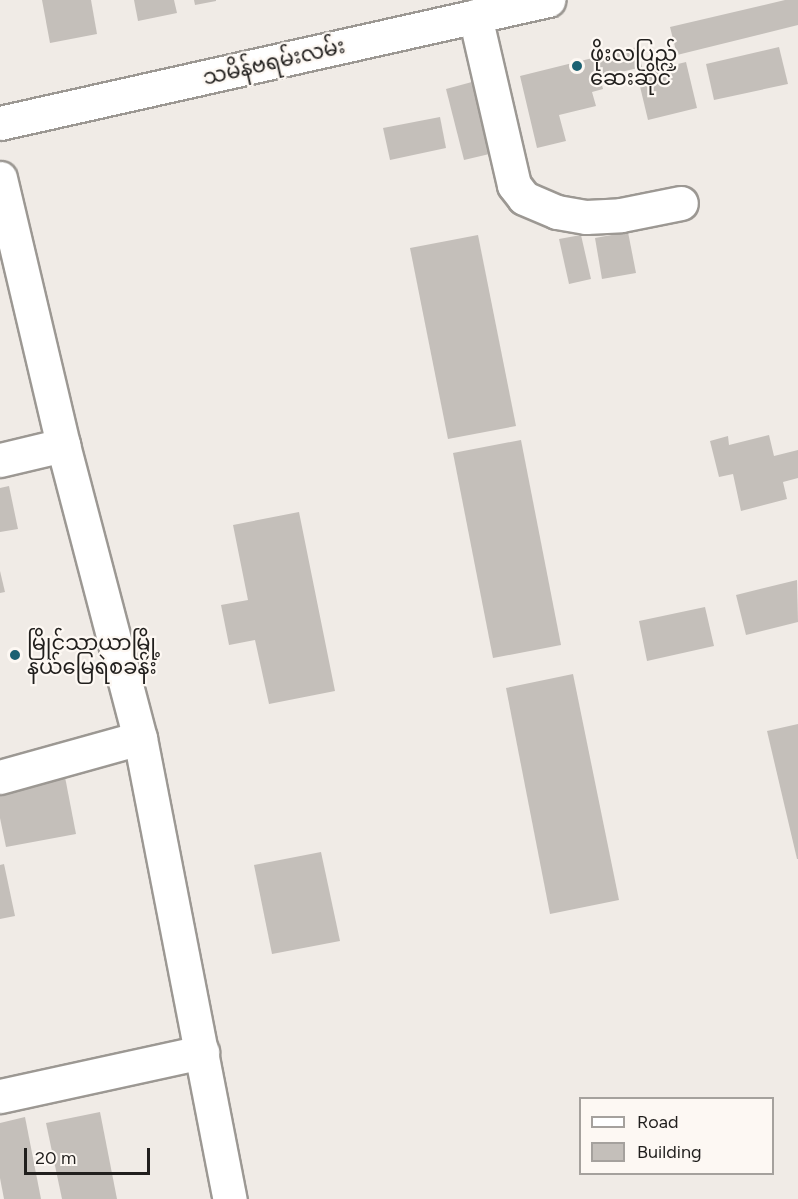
<!DOCTYPE html>
<meta charset="utf-8">
<style>
body{margin:0}
#map{position:relative;width:798px;height:1199px;overflow:hidden;background:#f0ebe6;font-family:Figtree,"Noto Sans Myanmar",sans-serif}
div>[style]{position:absolute}
.building>*{inset:0;background:#c4bfba}
.roads{filter:drop-shadow(2px 0 #9c9893) drop-shadow(-2px 0 #9c9893) drop-shadow(0 2px #9c9893) drop-shadow(0 -2px #9c9893)}
.minor>*{height:33px;margin:-16.5px;padding:0 16.5px;transform-origin:16.5px;border-radius:16.5px;background:#fff}
.dots>*{width:16px;height:16px;translate:-50% -50%;box-sizing:border-box;border:3px solid #fdf8f3;border-radius:50%}
span{translate:-50% -50%;white-space:nowrap;text-align:center;line-height:1.15;-webkit-text-stroke:4.5px #fdf8f3;paint-order:stroke}
.poi-label{font-size:21px;color:#211f1d}
.left{translate:0 -50%;text-align:left}
.street-label{font-size:21px;color:#211f1d}
.legend{position:absolute;left:579px;top:1097px;width:195px;height:78px;box-sizing:border-box;background:#fdf8f3;border:2px solid #a5a19d;margin:0;padding:8px 10px;list-style:none;font-size:18px;color:#211f1d}
.legend li{display:flex;align-items:center;gap:12px;height:30px}
.legend b{width:30px;border:2px solid #a5a19d}
.scale{position:absolute;left:24px;top:1148px;width:126px;height:27px;box-sizing:border-box;border:3px solid #211f1d;border-top:0;padding-left:8px;font-size:18px;line-height:21px;white-space:nowrap;color:#211f1d;-webkit-text-stroke:4px #fdf8f3;paint-order:stroke}
</style>
<div id="map">
<div class="building">
<i style="clip-path:polygon(42px 0,91px 0,97px 34px,50px 43px)"></i>
<i style="clip-path:polygon(134px 0,174px 0,177px 13px,138px 21px)"></i>
<i style="clip-path:polygon(194px 0,216px 0,216px 1px,195px 5px)"></i>
<i style="clip-path:polygon(785px 0,798px 0,798px 25px,677px 55px,670px 27px)"></i>
<i style="clip-path:polygon(637px 47px,642px 67px,600px 77px,603px 89px,592px 92px,596px 106px,559px 115px,566px 141px,537px 148px,520px 76px)"></i>
<i style="clip-path:polygon(779px 47px,788px 84px,714px 100px,706px 64px)"></i>
<i style="clip-path:polygon(686px 62px,697px 108px,648px 120px,637px 74px)"></i>
<i style="clip-path:polygon(483px 79px,502px 151px,464px 160px,446px 89px)"></i>
<i style="clip-path:polygon(440px 117px,446px 148px,390px 160px,383px 128px)"></i>
<i style="clip-path:polygon(628px 232px,636px 273px,602px 279px,595px 238px)"></i>
<i style="clip-path:polygon(478px 235px,516px 426px,448px 439px,410px 248px)"></i>
<i style="clip-path:polygon(581px 235px,591px 279px,569px 284px,559px 239px)"></i>
<i style="clip-path:polygon(769px 435px,774px 456px,798px 450px,798px 478px,783px 482px,787px 499px,741px 511px,733px 474px,719px 477px,710px 441px,728px 436px,729px 445px)"></i>
<i style="clip-path:polygon(521px 440px,561px 645px,493px 658px,453px 453px)"></i>
<i style="clip-path:polygon(9px 486px,18px 529px,0 532px,0 488px)"></i>
<i style="clip-path:polygon(299px 512px,335px 691px,269px 704px,255px 640px,229px 645px,221px 605px,248px 600px,233px 525px)"></i>
<i style="clip-path:polygon(0 571px,5px 592px,0 593px)"></i>
<i style="clip-path:polygon(797px 580px,798px 622px,746px 635px,736px 595px)"></i>
<i style="clip-path:polygon(705px 607px,714px 646px,647px 661px,639px 621px)"></i>
<i style="clip-path:polygon(573px 674px,619px 900px,550px 914px,506px 688px)"></i>
<i style="clip-path:polygon(798px 724px,798px 859px,797px 859px,767px 731px)"></i>
<i style="clip-path:polygon(65px 777px,76px 834px,6px 847px,0 818px,0 790px)"></i>
<i style="clip-path:polygon(321px 852px,340px 941px,272px 954px,254px 865px)"></i>
<i style="clip-path:polygon(4px 864px,15px 916px,0 919px,0 865px)"></i>
<i style="clip-path:polygon(100px 1112px,117px 1199px,62px 1199px,46px 1123px)"></i>
<i style="clip-path:polygon(25px 1117px,41px 1199px,4px 1199px,0 1178px,0 1123px)"></i>
</div>
<div class="roads">
<div class="minor">
<i style="left:475px;top:16px;width:173px;rotate:77deg"></i>
<i style="left:514px;top:185px;width:16px;rotate:52deg"></i>
<i style="left:524px;top:198px;width:36px;rotate:23deg"></i>
<i style="left:557px;top:212px;width:29px;rotate:10deg"></i>
<i style="left:586px;top:217px;width:35px;rotate:-3deg"></i>
<i style="left:621px;top:215px;width:61px;rotate:-11.3deg"></i>
<i style="left:0;top:123px;width:562px;rotate:-12.65deg"></i>
<i style="left:0;top:178px;width:274px;rotate:76.7deg"></i>
<i style="left:63px;top:445px;width:303px;rotate:75.3deg"></i>
<i style="left:140px;top:738px;width:470px;rotate:79deg"></i>
<i style="left:0;top:460px;width:65px;rotate:-13.4deg"></i>
<i style="left:0;top:777px;width:145px;rotate:-15.6deg"></i>
<i style="left:0;top:1096px;width:207px;rotate:-12.3deg"></i>
</div>
</div>
<div class="dots">
<i style="left:577px;top:66px;background:#1b6172"></i>
<i style="left:15px;top:655px;background:#1b6172"></i>
</div>
<div class="poi-label">
<span class="left" style="left:590px;top:66px">ဖိုးလပြည့်<br>ဆေးဆိုင်</span>
<span class="left" style="left:27px;top:655px">မြိုင်သာယာမြို့<br>နယ်မြေရဲစခန်း</span>
</div>
<div class="street-label">
<span style="left:274px;top:62px;rotate:-13deg">သမိန်ဗရမ်းလမ်း</span>
</div>
<ul class="legend">
<li><b style="height:8px;background:#fff"></b>Road</li>
<li><b style="height:16px;background:#c4bfba"></b>Building</li>
</ul>
<div class="scale">20 m</div>
</div>
